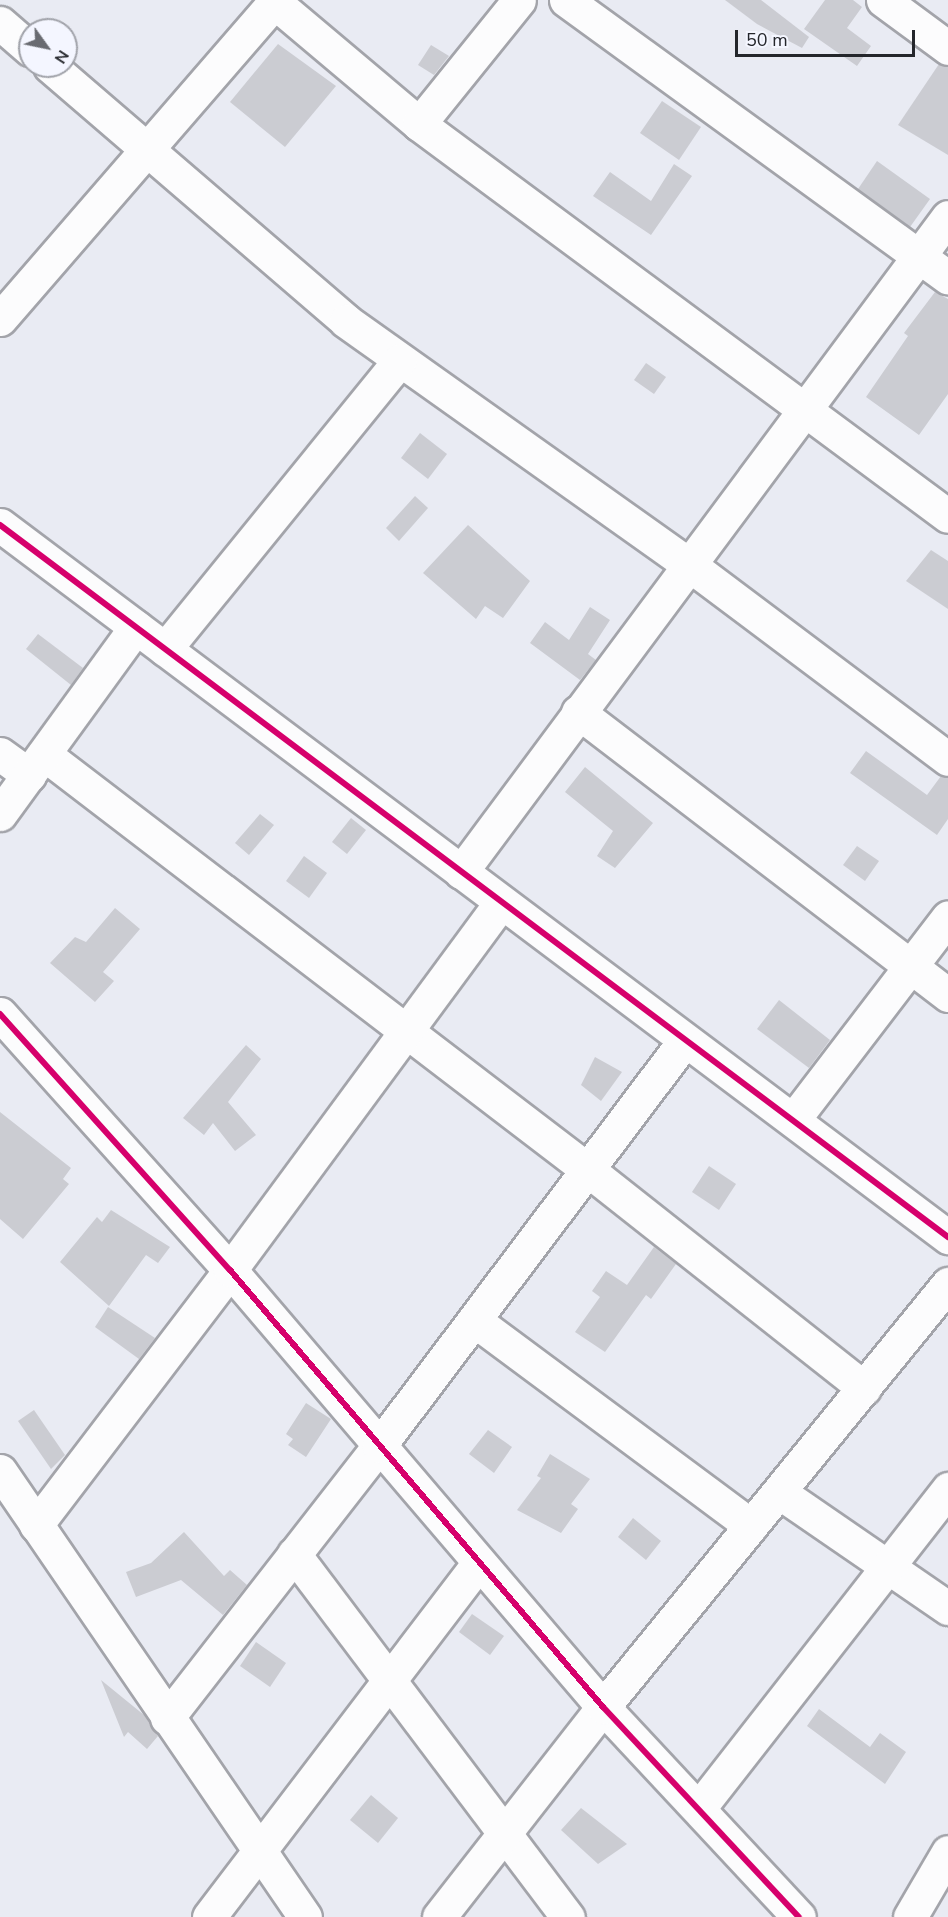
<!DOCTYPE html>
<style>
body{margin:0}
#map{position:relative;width:948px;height:1917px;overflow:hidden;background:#e9ebf3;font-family:"Nunito Sans",sans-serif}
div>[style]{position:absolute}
.building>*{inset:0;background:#cbccd2}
.roads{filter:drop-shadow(2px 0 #a3a4aa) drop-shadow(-2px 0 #a3a4aa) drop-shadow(0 2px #a3a4aa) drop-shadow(0 -2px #a3a4aa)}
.minor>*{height:33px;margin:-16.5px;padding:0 16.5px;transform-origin:16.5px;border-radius:16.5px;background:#fcfcfd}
.cycleway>*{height:6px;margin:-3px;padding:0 3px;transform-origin:3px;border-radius:3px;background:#d6006c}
span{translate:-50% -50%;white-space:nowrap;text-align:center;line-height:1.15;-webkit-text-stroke:5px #f4f6ff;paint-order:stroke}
.north{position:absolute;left:18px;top:18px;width:60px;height:60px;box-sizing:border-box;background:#f4f6ff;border:2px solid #a1a3aa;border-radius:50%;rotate:123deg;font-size:16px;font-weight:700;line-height:24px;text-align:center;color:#24262b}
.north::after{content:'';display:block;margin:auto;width:21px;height:27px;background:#696b71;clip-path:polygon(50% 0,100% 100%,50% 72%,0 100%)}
.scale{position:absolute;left:735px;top:30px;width:180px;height:27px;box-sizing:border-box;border:3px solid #24262b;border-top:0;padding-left:8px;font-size:18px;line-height:21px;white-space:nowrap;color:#24262b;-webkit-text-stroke:4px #f4f6ff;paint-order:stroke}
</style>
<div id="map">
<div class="building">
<i style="clip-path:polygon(725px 0,761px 0,809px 37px,802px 48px,757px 24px)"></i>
<i style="clip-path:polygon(825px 0,853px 0,862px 7px,847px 28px,871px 46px,857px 66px,804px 29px)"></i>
<i style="clip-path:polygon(278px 44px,336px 86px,285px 147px,230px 102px)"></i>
<i style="clip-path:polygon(431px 45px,449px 56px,434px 75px,418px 65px)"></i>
<i style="clip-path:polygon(939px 64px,948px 66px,948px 155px,898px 125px)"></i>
<i style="clip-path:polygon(662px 101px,701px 127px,679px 160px,640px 133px)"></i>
<i style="clip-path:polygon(877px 161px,930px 199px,910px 227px,858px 189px)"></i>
<i style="clip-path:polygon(674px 164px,692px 176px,651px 235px,593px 196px,610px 172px,651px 201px)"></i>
<i style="clip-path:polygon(935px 292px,948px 299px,948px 394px,919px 435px,866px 397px,908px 336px,904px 333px)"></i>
<i style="clip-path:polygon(646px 363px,666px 377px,654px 394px,634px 380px)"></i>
<i style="clip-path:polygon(420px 433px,447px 454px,428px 479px,401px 458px)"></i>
<i style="clip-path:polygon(415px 496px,428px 508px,399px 541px,386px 528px)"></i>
<i style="clip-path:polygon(468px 525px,530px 581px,503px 618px,485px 606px,476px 619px,423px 573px)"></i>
<i style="clip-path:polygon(931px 550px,948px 561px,948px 609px,906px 581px)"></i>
<i style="clip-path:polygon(590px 607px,610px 620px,588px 654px,596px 660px,580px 680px,530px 643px,545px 622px,569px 640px)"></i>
<i style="clip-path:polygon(38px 634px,83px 668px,71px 685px,26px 649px)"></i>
<i style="clip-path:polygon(866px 751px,927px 795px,941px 776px,948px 777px,948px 819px,937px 835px,850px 773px)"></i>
<i style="clip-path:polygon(585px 767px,653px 823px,615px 868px,597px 856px,613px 831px,565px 792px)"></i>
<i style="clip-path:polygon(260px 814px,274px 825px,249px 855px,235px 843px)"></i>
<i style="clip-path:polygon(351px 818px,366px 830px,347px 854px,332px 842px)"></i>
<i style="clip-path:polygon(857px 846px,879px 861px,865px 881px,843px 865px)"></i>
<i style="clip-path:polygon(304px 856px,327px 873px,309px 898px,286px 881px)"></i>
<i style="clip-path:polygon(115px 908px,140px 929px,103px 972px,114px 981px,95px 1002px,50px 963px,75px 937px,86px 942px)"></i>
<i style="clip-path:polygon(779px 1000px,830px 1040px,809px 1068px,757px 1029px)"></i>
<i style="clip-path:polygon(246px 1045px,261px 1059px,228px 1102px,256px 1135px,235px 1151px,213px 1123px,204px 1135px,183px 1118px)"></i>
<i style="clip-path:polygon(595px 1057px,622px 1072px,601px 1101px,581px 1085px)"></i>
<i style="clip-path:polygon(0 1112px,71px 1168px,63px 1179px,69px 1184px,23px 1239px,0 1219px)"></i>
<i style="clip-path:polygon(709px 1166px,736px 1184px,719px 1210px,692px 1192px)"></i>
<i style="clip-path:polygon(111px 1210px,170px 1247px,158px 1263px,146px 1255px,109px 1306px,60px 1262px,97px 1217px,102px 1222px)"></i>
<i style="clip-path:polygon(654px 1247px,676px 1264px,651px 1299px,646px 1295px,605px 1352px,575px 1332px,600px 1297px,592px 1291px,606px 1271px,627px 1285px)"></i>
<i style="clip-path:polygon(108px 1307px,155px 1338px,139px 1359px,95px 1327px)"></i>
<i style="clip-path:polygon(306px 1403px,331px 1419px,306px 1457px,288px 1445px,293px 1439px,286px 1434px)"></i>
<i style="clip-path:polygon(34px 1410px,65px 1455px,51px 1469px,18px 1421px)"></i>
<i style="clip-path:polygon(488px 1430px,512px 1447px,494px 1473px,469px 1454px)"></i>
<i style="clip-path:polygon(550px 1454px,590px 1479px,571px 1504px,578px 1509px,561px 1533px,517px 1510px,541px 1478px,537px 1476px)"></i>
<i style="clip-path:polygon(633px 1518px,661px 1541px,646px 1560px,618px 1537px)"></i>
<i style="clip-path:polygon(184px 1532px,224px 1576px,230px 1570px,247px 1585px,223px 1615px,181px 1580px,136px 1597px,126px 1572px,151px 1563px)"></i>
<i style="clip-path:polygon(472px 1614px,504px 1636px,490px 1655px,459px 1632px)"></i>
<i style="clip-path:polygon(256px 1642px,286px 1663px,270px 1687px,240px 1666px)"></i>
<i style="clip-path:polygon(101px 1680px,144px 1715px,158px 1736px,147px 1749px,128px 1732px,124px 1737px)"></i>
<i style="clip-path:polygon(819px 1709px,870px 1747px,880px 1733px,906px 1752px,885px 1784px,807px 1726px)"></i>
<i style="clip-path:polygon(371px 1795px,398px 1818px,378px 1843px,350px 1820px)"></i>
<i style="clip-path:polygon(581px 1808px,627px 1844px,598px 1864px,561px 1830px)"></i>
</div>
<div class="roads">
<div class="minor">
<i style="left:272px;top:0;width:192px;rotate:40.1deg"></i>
<i style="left:419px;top:124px;width:658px;rotate:36.54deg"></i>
<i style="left:566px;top:0;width:472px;rotate:36deg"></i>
<i style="left:883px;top:0;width:81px;rotate:36.4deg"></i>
<i style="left:0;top:23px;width:40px;rotate:41deg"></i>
<i style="left:50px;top:66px;width:391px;rotate:40.7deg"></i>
<i style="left:346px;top:321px;width:418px;rotate:35.4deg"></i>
<i style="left:687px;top:563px;width:326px;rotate:36.9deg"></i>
<i style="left:419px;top:124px;width:159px;rotate:-51.1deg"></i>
<i style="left:0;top:319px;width:420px;rotate:-49.1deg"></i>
<i style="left:0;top:525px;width:1186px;rotate:36.91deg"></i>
<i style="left:165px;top:649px;width:372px;rotate:-50.9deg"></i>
<i style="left:578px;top:712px;width:466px;rotate:37.4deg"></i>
<i style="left:0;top:754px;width:36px;rotate:36deg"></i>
<i style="left:44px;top:754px;width:685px;rotate:37.41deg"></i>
<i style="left:588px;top:1170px;width:352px;rotate:38.3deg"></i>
<i style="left:0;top:814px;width:231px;rotate:-54deg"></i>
<i style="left:461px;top:872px;width:816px;rotate:-53.37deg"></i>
<i style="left:0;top:1014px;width:344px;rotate:48.1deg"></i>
<i style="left:230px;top:1270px;width:575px;rotate:49.52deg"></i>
<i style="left:603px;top:1707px;width:287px;rotate:47deg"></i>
<i style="left:793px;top:1120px;width:255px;rotate:-52.6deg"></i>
<i style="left:474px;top:1320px;width:345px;rotate:36.6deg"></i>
<i style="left:0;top:1471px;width:540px;rotate:55.63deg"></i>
<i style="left:779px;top:1492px;width:205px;rotate:34.5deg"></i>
<i style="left:36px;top:1525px;width:320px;rotate:-52.7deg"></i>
<i style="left:230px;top:1270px;width:457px;rotate:-53.6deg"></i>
<i style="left:294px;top:1554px;width:455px;rotate:53deg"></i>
<i style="left:167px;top:1718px;width:345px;rotate:-52.1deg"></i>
<i style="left:379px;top:1446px;width:508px;rotate:-52.99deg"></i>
<i style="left:699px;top:1808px;width:405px;rotate:-52deg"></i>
<i style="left:209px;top:1917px;width:445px;rotate:-52.7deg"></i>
<i style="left:439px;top:1917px;width:266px;rotate:-52deg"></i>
<i style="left:603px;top:1707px;width:546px;rotate:-50.8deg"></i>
<i style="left:910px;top:1917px;width:75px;rotate:-59.7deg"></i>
</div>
</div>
<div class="cycleway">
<i style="left:0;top:525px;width:1186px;rotate:36.91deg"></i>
<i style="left:0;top:1014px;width:344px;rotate:48.1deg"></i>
<i style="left:230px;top:1270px;width:575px;rotate:49.52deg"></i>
<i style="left:603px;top:1707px;width:287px;rotate:47deg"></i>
</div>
<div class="north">N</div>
<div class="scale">50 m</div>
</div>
